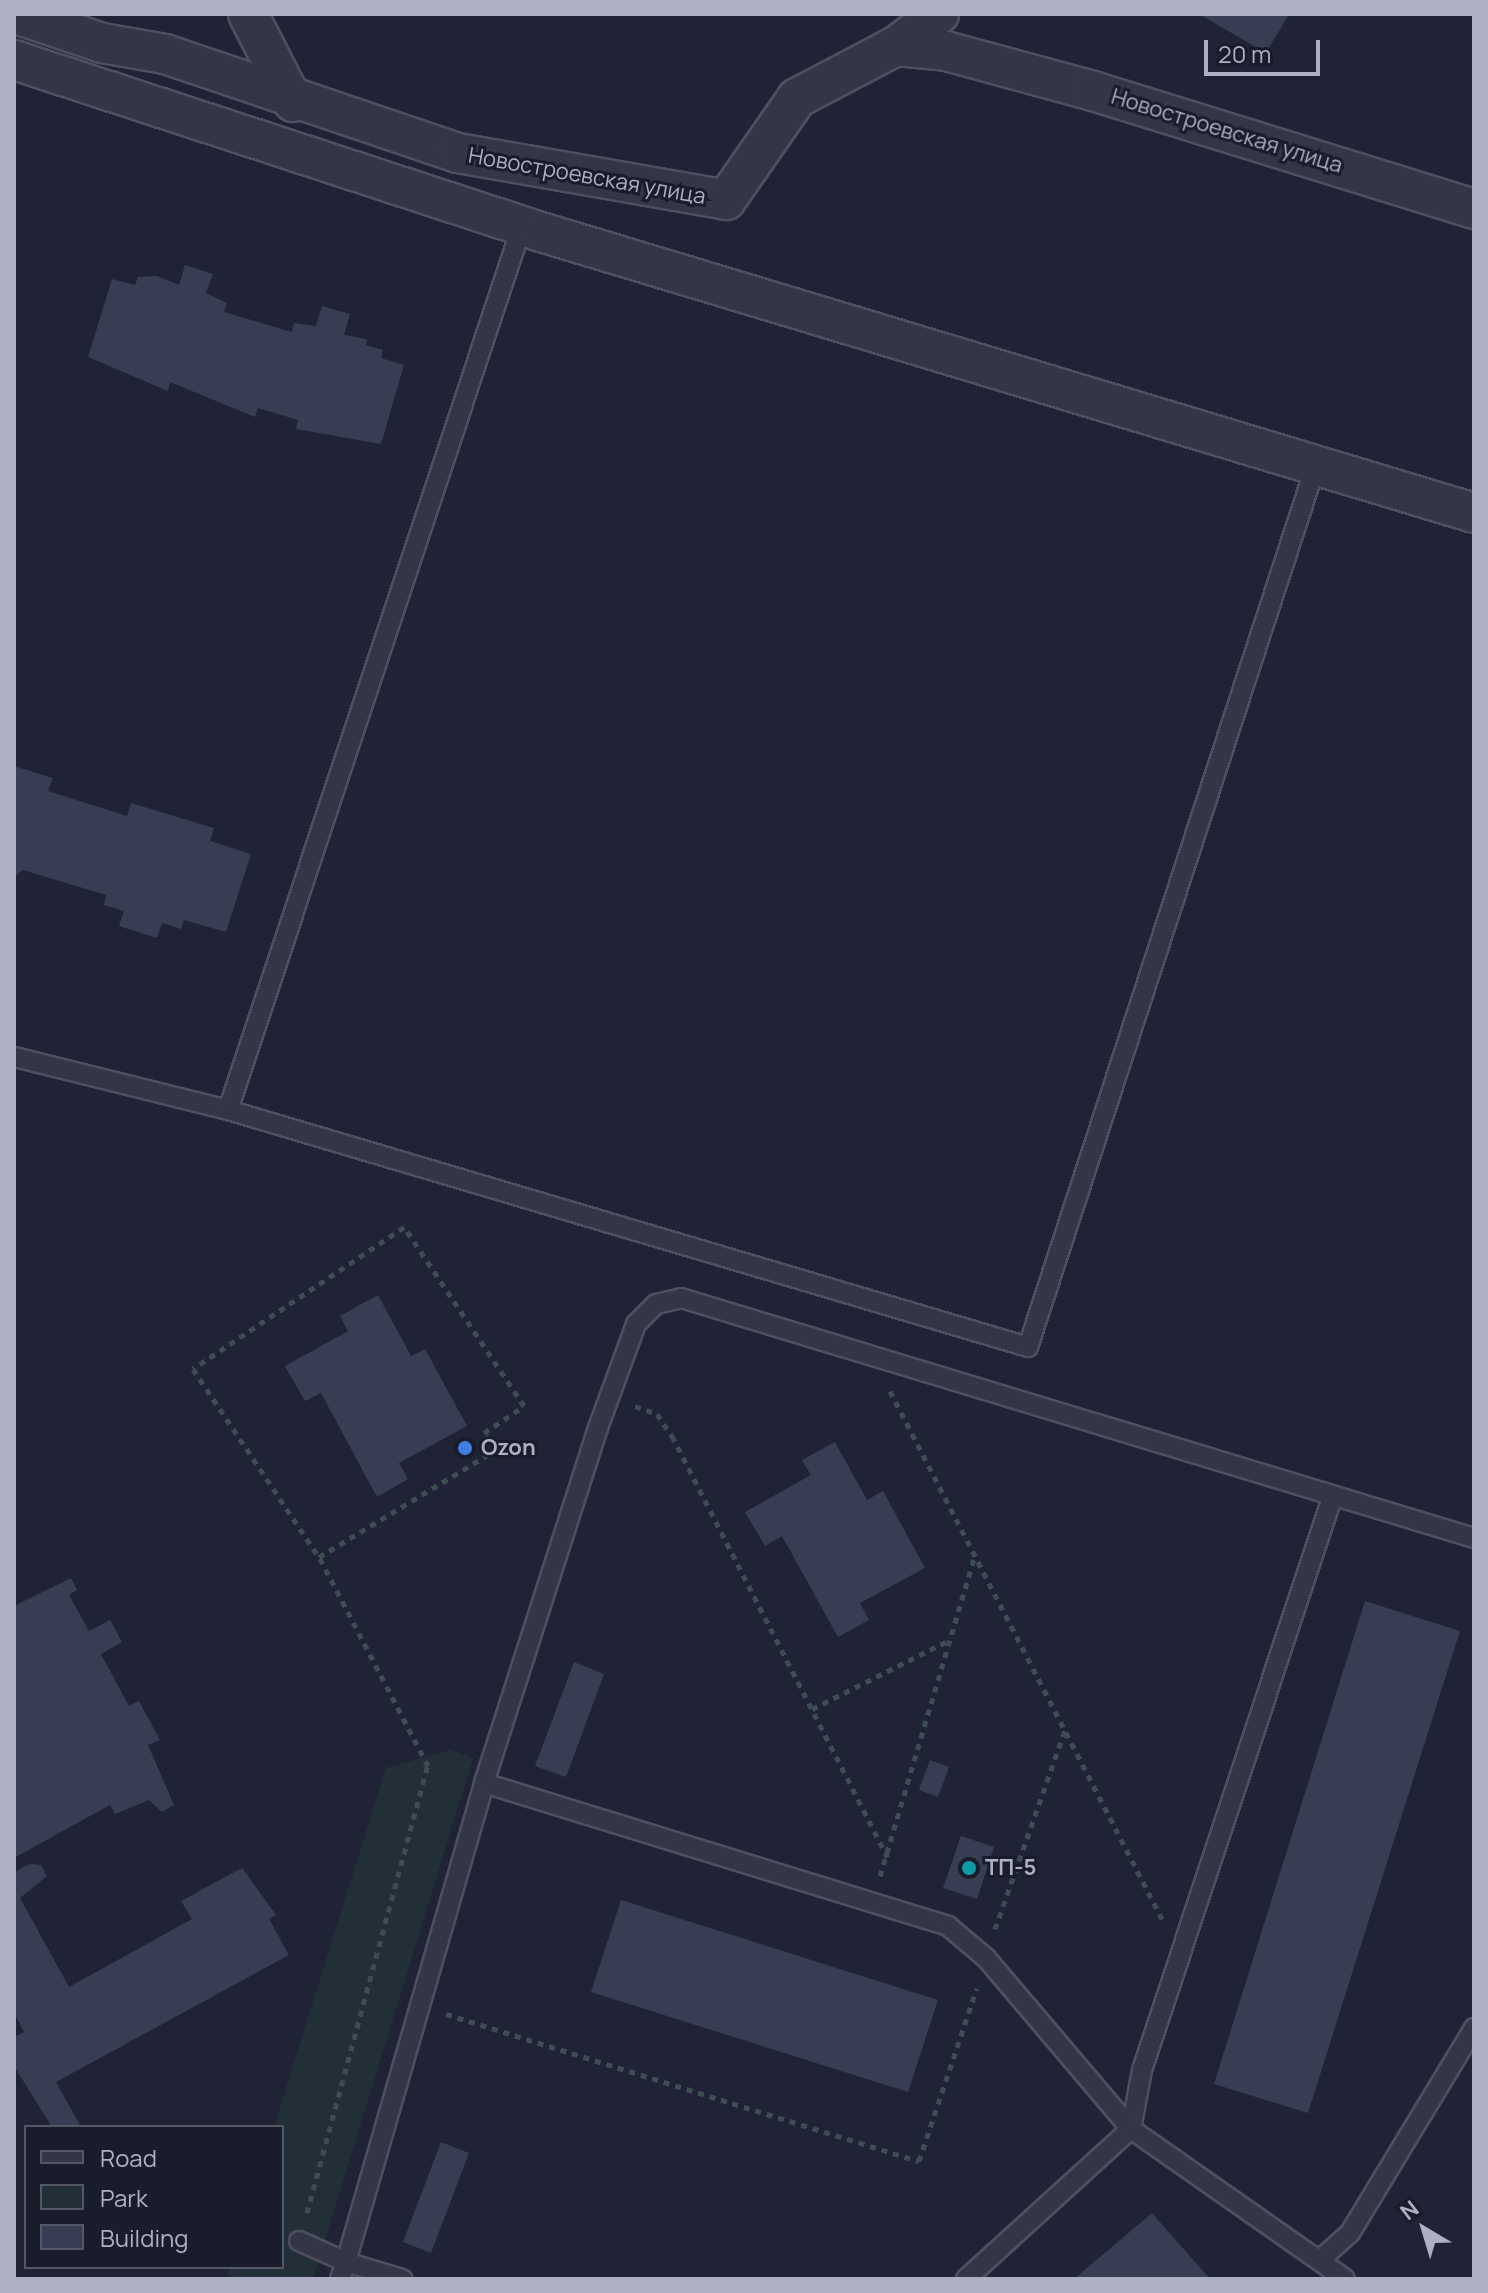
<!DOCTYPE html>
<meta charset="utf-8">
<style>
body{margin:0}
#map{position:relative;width:1488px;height:2293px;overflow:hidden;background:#202336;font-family:Manrope,sans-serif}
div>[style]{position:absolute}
.green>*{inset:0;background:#222f37}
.building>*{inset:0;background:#393d54}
.path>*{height:5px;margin-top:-2.5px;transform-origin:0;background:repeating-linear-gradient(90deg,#3f4c54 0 6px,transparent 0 12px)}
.roads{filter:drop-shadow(2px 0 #4e5061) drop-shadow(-2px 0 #4e5061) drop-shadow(0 2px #4e5061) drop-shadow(0 -2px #4e5061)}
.service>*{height:18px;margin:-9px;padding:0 9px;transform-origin:9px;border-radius:9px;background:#333646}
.minor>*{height:38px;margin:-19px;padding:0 19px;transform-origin:19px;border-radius:19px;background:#333646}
.dots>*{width:22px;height:22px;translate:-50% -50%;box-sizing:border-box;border:4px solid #191c2b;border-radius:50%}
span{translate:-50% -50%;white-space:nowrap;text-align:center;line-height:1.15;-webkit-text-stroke:6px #191c2b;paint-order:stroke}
.street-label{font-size:22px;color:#adb0c3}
.poi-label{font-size:22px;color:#adb0c3;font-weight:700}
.left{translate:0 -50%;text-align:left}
.frame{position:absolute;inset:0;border:16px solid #adb0c3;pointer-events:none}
.legend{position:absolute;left:24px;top:2125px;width:260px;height:144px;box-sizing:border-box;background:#191c2b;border:2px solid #545768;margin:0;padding:10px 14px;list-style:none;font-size:24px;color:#adb0c3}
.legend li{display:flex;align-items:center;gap:16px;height:40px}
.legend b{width:40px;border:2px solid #545768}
.north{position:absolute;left:1384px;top:2189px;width:80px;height:80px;-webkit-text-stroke:6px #191c2b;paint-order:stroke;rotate:322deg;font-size:22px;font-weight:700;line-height:32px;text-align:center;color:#adb0c3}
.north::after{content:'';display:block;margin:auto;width:28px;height:36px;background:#adb0c3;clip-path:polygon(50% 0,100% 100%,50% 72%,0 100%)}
.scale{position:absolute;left:1204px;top:40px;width:116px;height:36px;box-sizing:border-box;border:4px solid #adb0c3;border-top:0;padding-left:10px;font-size:24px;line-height:28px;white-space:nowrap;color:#adb0c3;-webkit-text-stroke:6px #191c2b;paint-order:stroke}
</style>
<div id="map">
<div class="green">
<i style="clip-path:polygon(450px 1750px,473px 1758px,313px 2279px,227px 2279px,231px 2267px,282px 2267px,282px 2127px,274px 2127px,386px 1768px)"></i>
</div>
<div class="building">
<i style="clip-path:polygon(1199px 14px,1289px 14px,1266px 53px)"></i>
<i style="clip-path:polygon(185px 265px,213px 274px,206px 293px,227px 303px,224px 312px,292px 332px,294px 323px,316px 326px,322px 306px,350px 314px,344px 335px,367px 339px,366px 345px,383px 350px,381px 358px,404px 365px,381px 444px,296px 429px,298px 420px,258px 408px,255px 417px,170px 382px,168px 391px,88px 357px,112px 279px,135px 285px,138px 277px,157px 276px,179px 285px)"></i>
<i style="clip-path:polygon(14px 766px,53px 778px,48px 791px,127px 816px,131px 803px,214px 828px,210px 841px,251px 854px,226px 932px,184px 920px,181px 929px,162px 923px,157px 938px,119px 926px,124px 911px,104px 905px,106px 895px,23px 870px,14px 877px)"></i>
<i style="clip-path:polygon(378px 1295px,411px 1356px,425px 1349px,467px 1426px,399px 1463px,408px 1479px,377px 1497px,321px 1393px,305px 1401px,285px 1366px,348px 1331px,340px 1316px)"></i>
<i style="clip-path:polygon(835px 1442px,867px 1500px,883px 1491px,925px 1568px,860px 1603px,869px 1620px,838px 1637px,782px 1536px,765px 1546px,745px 1512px,811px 1475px,802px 1460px)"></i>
<i style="clip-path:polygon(71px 1578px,77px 1590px,69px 1595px,89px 1631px,110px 1620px,122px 1642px,101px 1654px,129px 1706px,139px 1701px,160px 1740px,148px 1745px,174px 1805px,162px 1812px,149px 1800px,115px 1814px,110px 1805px,14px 1858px,14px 1606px)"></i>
<i style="clip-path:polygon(1365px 1601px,1460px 1631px,1308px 2113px,1214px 2084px)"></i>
<i style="clip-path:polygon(574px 1662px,604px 1674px,566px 1777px,535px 1766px)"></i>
<i style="clip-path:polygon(930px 1760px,949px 1767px,938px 1797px,919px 1790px)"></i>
<i style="clip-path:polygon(961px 1836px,994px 1847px,977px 1899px,943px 1888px)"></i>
<i style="clip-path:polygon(30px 1864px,41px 1865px,47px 1876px,20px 1898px,69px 1987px,192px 1919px,181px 1901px,242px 1868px,276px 1915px,269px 1919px,289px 1955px,56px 2082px,81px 2127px,52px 2127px,14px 2066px,14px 2037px,24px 2032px,14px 2013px,14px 1872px)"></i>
<i style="clip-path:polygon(621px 1900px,938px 2000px,908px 2092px,591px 1992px)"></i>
<i style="clip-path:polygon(441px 2142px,469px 2153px,431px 2253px,403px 2242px)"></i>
<i style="clip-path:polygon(1152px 2213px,1210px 2279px,1074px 2279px)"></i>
</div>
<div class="path">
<i style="left:890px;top:1391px;width:594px;rotate:62.74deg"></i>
<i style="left:635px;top:1406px;width:23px;rotate:20deg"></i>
<i style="left:657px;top:1414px;width:27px;rotate:56deg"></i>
<i style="left:672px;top:1436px;width:473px;rotate:62.9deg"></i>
<i style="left:812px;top:1709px;width:154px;rotate:-26.6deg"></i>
<i style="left:880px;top:1876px;width:334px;rotate:-73.5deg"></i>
<i style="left:995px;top:1929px;width:211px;rotate:-70.6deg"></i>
<i style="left:446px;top:2014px;width:495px;rotate:17.3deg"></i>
<i style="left:919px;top:2161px;width:182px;rotate:-71.5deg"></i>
<i style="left:307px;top:2213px;width:463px;rotate:-74.9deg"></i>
<i style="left:428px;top:1766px;width:236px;rotate:-117.5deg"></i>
<i style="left:319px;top:1557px;width:207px;rotate:-31.2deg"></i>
<i style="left:496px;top:1450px;width:21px;rotate:-125deg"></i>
<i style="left:484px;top:1433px;width:48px;rotate:-34deg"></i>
<i style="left:524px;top:1406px;width:216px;rotate:-123.8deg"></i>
<i style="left:404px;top:1227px;width:254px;rotate:146.1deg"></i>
<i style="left:193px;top:1369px;width:226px;rotate:56.2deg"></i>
</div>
<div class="roads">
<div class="service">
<i style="left:14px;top:1057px;width:220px;rotate:13.9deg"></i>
<i style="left:228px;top:1110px;width:932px;rotate:-71.6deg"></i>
<i style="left:228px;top:1110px;width:834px;rotate:16.5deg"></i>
<i style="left:1028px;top:1347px;width:928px;rotate:-71.92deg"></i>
<i style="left:484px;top:1783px;width:486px;rotate:17.1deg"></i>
<i style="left:948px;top:1926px;width:50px;rotate:40.1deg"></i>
<i style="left:986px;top:1958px;width:224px;rotate:49.7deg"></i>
<i style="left:1131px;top:2129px;width:60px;rotate:-79.4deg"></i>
<i style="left:1142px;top:2070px;width:603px;rotate:-71.63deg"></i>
<i style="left:299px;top:2241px;width:51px;rotate:24.1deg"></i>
<i style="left:346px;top:2262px;width:498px;rotate:-73.9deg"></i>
<i style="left:484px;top:1783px;width:373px;rotate:-72.2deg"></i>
<i style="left:598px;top:1428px;width:111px;rotate:-69.9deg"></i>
<i style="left:636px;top:1324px;width:28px;rotate:-45deg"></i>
<i style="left:656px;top:1304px;width:26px;rotate:-13deg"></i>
<i style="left:681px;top:1298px;width:829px;rotate:16.84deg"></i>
<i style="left:1321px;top:2259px;width:39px;rotate:-42deg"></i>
<i style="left:1350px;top:2233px;width:240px;rotate:-58.8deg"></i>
<i style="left:340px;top:2279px;width:18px;rotate:-71deg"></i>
<i style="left:346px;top:2262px;width:59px;rotate:16.9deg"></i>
<i style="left:966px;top:2279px;width:223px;rotate:-42.3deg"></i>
<i style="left:1131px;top:2129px;width:261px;rotate:35deg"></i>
</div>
<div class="minor">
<i style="left:16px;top:14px;width:91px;rotate:18.6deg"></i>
<i style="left:102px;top:43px;width:64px;rotate:9.9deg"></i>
<i style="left:165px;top:54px;width:309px;rotate:18.7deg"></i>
<i style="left:458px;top:153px;width:272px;rotate:9.9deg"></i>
<i style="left:726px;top:200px;width:124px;rotate:-55.2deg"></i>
<i style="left:797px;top:98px;width:112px;rotate:-27.7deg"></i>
<i style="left:896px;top:46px;width:50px;rotate:5.7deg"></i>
<i style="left:946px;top:51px;width:152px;rotate:15.2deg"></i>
<i style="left:1093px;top:91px;width:399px;rotate:17.2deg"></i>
<i style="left:248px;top:14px;width:99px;rotate:62.9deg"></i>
<i style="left:896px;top:46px;width:54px;rotate:-36.7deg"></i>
<i style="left:14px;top:60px;width:554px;rotate:18.08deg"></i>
<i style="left:541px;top:232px;width:974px;rotate:16.76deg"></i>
</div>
</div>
<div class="dots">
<i style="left:465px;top:1448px;background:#3f7fe0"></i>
<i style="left:969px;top:1868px;background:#0f9aa8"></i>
</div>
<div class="street-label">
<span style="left:1227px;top:131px;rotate:17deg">Новостроевская улица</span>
<span style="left:587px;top:176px;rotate:10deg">Новостроевская улица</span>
</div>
<div class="poi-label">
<span class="left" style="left:481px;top:1448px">Ozon</span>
<span class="left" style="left:985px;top:1868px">ТП-5</span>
</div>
<div class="frame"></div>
<ul class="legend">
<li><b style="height:10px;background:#333646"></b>Road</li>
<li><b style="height:22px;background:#222f37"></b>Park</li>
<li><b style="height:22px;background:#393d54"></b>Building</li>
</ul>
<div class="north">N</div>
<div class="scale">20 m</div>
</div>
